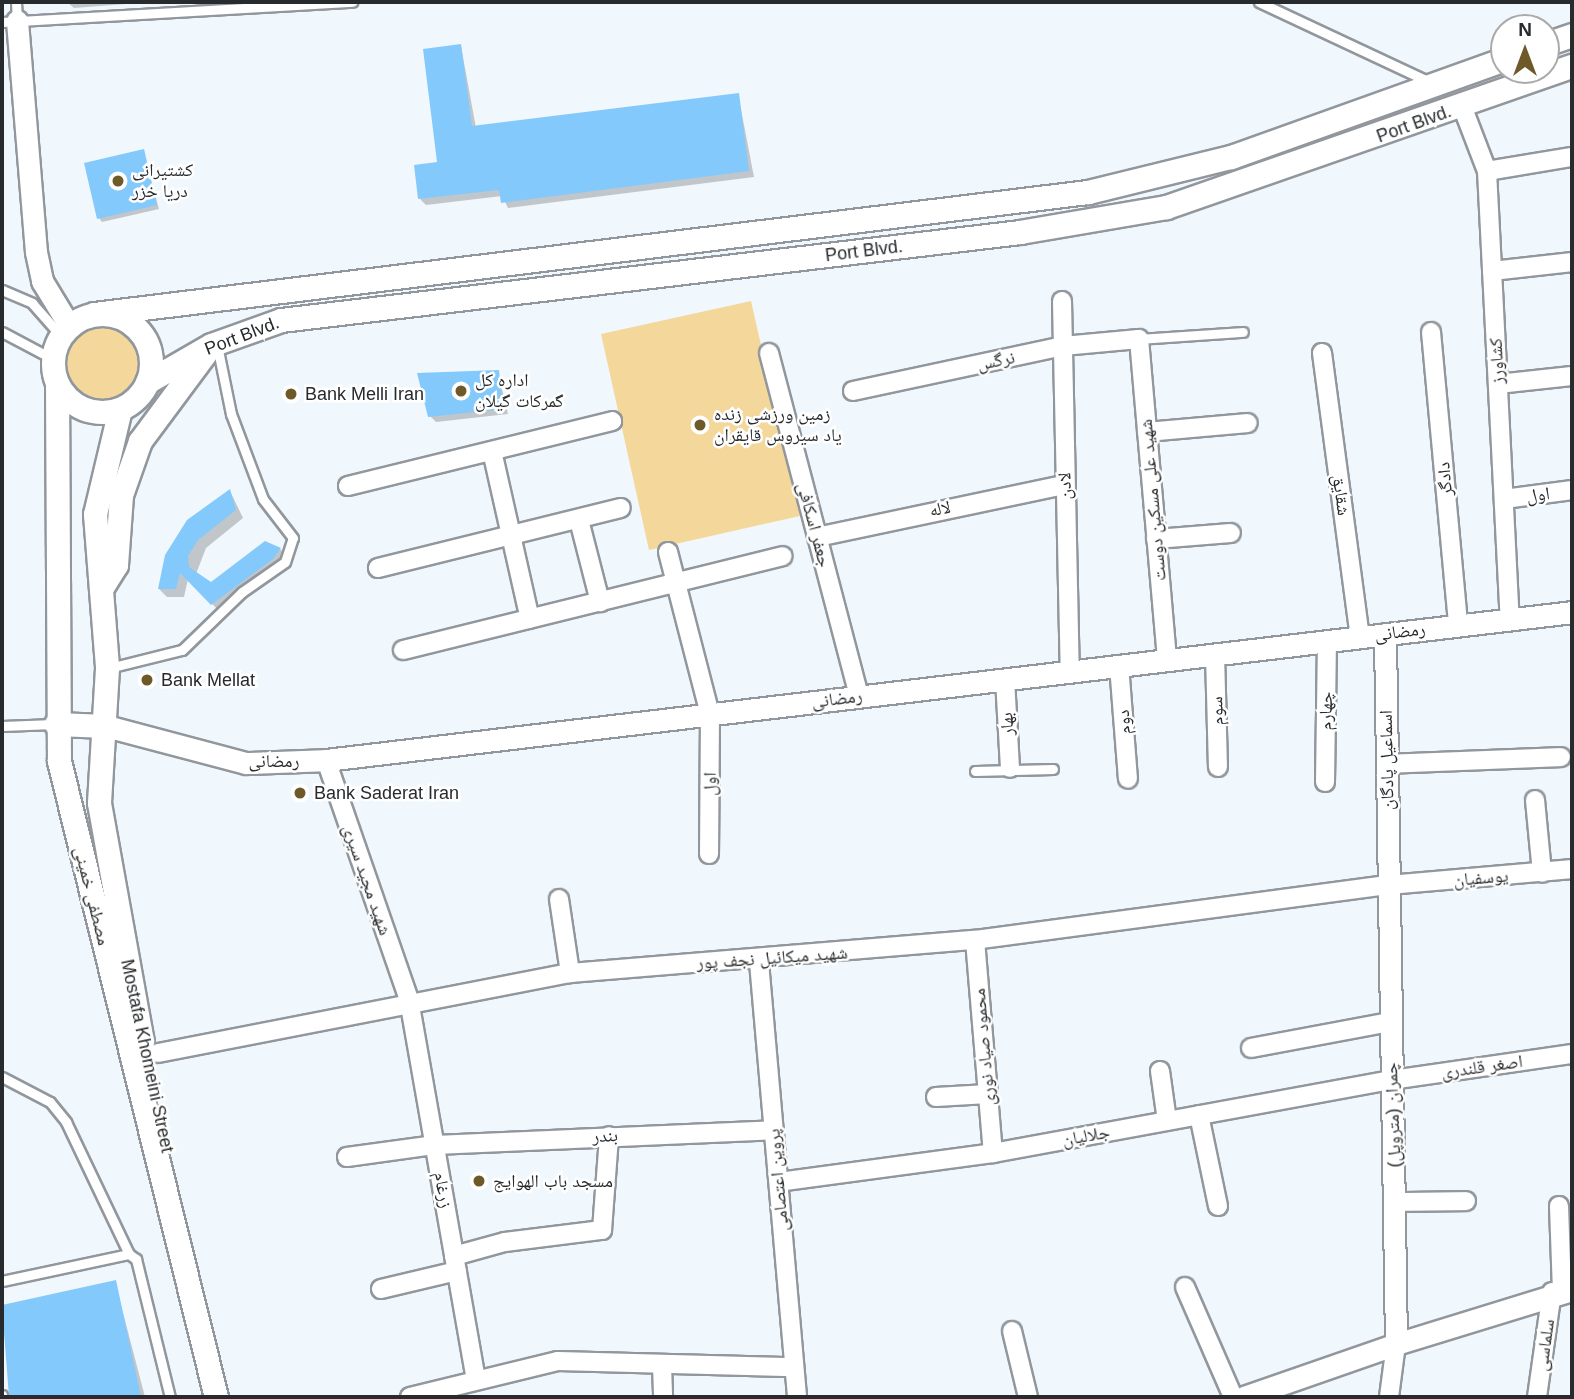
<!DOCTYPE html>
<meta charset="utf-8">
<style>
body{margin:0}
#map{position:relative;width:1574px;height:1399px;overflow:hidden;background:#f1f8fd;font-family:Helvetica,"Noto Naskh Arabic",sans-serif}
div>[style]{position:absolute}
.green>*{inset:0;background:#f4d89b}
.round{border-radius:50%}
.shadow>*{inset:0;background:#0003}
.building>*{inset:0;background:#84c9fc}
.roads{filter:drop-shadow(2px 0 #91979c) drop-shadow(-2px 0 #91979c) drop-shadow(0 2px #91979c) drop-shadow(0 -2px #91979c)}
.service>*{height:9px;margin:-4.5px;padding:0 4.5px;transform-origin:4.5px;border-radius:4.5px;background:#fff}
.minor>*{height:18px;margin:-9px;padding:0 9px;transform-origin:9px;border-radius:9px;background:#fff}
.tertiary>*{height:21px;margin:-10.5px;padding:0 10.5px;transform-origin:10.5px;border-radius:10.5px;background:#fff}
.secondary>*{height:23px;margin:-11.5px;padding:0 11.5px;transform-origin:11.5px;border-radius:11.5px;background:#fff}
.secondary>.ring{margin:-11.5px;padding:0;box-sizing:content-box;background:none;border:23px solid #fff;border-radius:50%}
.dots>*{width:19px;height:19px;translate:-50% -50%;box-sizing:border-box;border:4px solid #fff;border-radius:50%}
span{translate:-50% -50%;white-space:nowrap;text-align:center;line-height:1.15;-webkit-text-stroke:5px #fff;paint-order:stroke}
.street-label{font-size:18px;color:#282b2d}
.poi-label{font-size:18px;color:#282b2d}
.left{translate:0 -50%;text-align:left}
.frame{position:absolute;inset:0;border:4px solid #282b2d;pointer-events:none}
.north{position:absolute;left:1490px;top:14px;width:70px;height:70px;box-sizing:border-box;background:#fff;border:2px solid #a9aaab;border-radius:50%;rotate:0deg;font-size:19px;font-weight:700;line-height:28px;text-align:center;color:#282b2d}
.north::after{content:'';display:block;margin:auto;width:24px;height:32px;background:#6e5929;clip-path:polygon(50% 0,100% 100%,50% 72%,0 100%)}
</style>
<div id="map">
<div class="green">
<i style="clip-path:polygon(751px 301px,800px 516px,649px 550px,601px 334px)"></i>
<i class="round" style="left:60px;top:321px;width:84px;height:84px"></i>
</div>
<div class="shadow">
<i style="clip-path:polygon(67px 2px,151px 2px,74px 8px)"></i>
<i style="clip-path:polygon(461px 46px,476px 128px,738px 94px,754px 177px,508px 208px,502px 196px,426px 205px,420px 199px,439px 163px)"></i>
<i style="clip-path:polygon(143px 151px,159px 209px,102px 222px,99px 218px)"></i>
<i style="clip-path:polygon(498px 372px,508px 414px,436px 422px,430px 416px)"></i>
<i style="clip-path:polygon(230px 491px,243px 518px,206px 548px,196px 574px,211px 584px,280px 549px,287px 556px,220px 612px,188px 579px,184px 597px,167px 597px,159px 589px)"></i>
<i style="clip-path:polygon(115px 1282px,145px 1397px,10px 1397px,2px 1306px)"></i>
</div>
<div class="building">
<i style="clip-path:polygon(461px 44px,472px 126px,739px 93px,749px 171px,501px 203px,499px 190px,418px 199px,414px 165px,437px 162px,423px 49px)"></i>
<i style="clip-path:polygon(144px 149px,157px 205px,97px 219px,84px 163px)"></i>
<i style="clip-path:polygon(499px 370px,503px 409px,428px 417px,417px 373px)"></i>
<i style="clip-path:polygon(230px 489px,236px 510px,198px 540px,188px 556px,189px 567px,211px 582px,265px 541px,281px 548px,273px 559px,211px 605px,180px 573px,176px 589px,158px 589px,165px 555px,187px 520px)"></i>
<i style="clip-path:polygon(116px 1280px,141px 1397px,9px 1397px,2px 1305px)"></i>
</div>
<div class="roads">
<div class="service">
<i style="left:16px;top:2px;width:19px;rotate:87deg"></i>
<i style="left:1259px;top:2px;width:189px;rotate:25.1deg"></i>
<i style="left:2px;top:22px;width:351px;rotate:-3.3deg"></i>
<i style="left:2px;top:290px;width:33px;rotate:23deg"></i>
<i style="left:32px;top:303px;width:44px;rotate:48.7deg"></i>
<i style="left:2px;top:332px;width:58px;rotate:27.9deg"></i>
<i style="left:1139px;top:339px;width:104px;rotate:-3.9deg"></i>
<i style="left:109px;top:668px;width:75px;rotate:-13.9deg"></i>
<i style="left:182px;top:650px;width:83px;rotate:-44deg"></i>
<i style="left:242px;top:592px;width:52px;rotate:-34.9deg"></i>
<i style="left:285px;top:562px;width:25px;rotate:-72deg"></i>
<i style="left:293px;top:538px;width:49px;rotate:-127.6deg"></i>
<i style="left:263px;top:499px;width:91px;rotate:-110.6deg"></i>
<i style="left:231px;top:414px;width:70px;rotate:-101.5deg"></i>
<i style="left:2px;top:726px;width:52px;rotate:-2.2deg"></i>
<i style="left:975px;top:771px;width:78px;rotate:-1.5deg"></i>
<i style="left:2px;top:1077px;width:54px;rotate:27.5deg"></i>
<i style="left:50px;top:1102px;width:26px;rotate:51deg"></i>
<i style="left:66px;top:1122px;width:146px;rotate:64.5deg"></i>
<i style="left:2px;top:1281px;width:130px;rotate:-12deg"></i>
<i style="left:129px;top:1254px;width:9px;rotate:36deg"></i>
<i style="left:136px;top:1259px;width:142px;rotate:76.2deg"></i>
<i style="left:2px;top:1395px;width:2px;rotate:90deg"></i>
</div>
<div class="minor">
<i style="left:1462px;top:106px;width:70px;rotate:69deg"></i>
<i style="left:1487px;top:171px;width:449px;rotate:87.1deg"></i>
<i style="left:1487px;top:171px;width:86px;rotate:-9.4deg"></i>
<i style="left:1492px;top:271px;width:81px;rotate:-6.4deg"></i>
<i style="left:1062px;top:301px;width:370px;rotate:88.8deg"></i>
<i style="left:1431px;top:332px;width:294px;rotate:84.7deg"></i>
<i style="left:769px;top:353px;width:355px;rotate:75.3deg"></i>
<i style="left:1322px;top:353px;width:287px;rotate:82.4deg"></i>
<i style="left:1498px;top:384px;width:74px;rotate:-6.2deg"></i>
<i style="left:853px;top:391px;width:215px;rotate:-12.1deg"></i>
<i style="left:1063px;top:346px;width:76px;rotate:-5.3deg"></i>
<i style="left:1139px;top:339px;width:322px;rotate:85deg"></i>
<i style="left:1147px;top:432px;width:101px;rotate:-5.1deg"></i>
<i style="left:492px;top:451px;width:172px;rotate:77.3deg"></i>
<i style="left:348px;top:486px;width:272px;rotate:-13.8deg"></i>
<i style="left:1504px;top:499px;width:69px;rotate:-7.5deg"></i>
<i style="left:579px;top:520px;width:85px;rotate:75.6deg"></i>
<i style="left:817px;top:537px;width:252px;rotate:-11.9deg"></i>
<i style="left:1156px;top:539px;width:75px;rotate:-4.6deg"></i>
<i style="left:668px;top:552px;width:167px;rotate:75.5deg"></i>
<i style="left:710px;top:714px;width:140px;rotate:90.4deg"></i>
<i style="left:378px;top:568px;width:250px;rotate:-13.9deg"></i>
<i style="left:403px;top:650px;width:391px;rotate:-13.9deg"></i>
<i style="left:1215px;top:654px;width:113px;rotate:88.5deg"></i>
<i style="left:1119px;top:665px;width:114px;rotate:85.5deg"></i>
<i style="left:1005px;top:679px;width:89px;rotate:86.8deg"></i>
<i style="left:326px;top:760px;width:254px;rotate:70.9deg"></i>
<i style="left:409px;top:1000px;width:386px;rotate:80deg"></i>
<i style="left:1387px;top:764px;width:174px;rotate:-2.3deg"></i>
<i style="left:1325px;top:782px;width:141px;rotate:-89.2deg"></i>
<i style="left:1535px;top:800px;width:73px;rotate:84.5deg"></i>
<i style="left:559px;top:899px;width:75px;rotate:81.5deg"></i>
<i style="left:975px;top:940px;width:214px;rotate:85.2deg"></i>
<i style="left:759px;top:962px;width:437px;rotate:85deg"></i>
<i style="left:1251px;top:1048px;width:141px;rotate:-10.6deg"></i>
<i style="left:158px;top:1053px;width:420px;rotate:-11deg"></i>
<i style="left:570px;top:973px;width:406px;rotate:-4.7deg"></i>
<i style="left:975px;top:940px;width:418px;rotate:-7.6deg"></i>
<i style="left:1389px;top:885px;width:184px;rotate:-5deg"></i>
<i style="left:1160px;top:1071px;width:50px;rotate:82deg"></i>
<i style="left:936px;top:1097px;width:52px;rotate:-3.3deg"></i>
<i style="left:1199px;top:1115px;width:93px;rotate:78.2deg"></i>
<i style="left:347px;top:1157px;width:89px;rotate:-7.8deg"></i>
<i style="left:435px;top:1145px;width:339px;rotate:-2.5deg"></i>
<i style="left:779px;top:1182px;width:216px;rotate:-7.7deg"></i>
<i style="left:993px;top:1153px;width:405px;rotate:-10.4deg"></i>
<i style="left:1391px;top:1080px;width:183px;rotate:-8.2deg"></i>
<i style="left:1396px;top:1202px;width:70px;rotate:-0.8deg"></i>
<i style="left:1559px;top:1206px;width:84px;rotate:88deg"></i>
<i style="left:454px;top:1256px;width:53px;rotate:-15.4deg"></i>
<i style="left:505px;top:1242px;width:98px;rotate:-7.1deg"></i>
<i style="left:602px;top:1230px;width:94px;rotate:-85.7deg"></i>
<i style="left:1185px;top:1287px;width:120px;rotate:66.4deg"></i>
<i style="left:381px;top:1289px;width:78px;rotate:-13.3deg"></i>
<i style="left:1012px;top:1331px;width:68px;rotate:76.4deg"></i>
<i style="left:662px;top:1365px;width:32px;rotate:88deg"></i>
<i style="left:410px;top:1397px;width:152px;rotate:-13.7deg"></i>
<i style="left:558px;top:1361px;width:236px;rotate:1.5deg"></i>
<i style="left:1389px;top:1397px;width:53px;rotate:-82.5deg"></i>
<i style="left:1537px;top:1397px;width:106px;rotate:-81.9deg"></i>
</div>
<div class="tertiary">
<i style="left:17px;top:21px;width:232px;rotate:85.3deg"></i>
<i style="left:36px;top:252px;width:30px;rotate:78deg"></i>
<i style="left:42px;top:281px;width:54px;rotate:58.7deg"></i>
<i style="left:106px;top:726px;width:145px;rotate:14.8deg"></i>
<i style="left:246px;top:763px;width:80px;rotate:-2.1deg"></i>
<i style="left:326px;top:760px;width:1255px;rotate:-6.77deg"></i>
<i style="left:1396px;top:1344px;width:184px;rotate:-17.1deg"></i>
<i style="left:1244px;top:1397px;width:161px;rotate:-19.2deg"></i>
<i style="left:1396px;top:1344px;width:710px;rotate:-90.89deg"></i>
</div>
<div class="secondary">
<i style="left:1546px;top:44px;width:28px;rotate:-19deg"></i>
<i style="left:94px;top:314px;width:1001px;rotate:-7deg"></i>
<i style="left:1088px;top:192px;width:147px;rotate:-13.8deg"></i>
<i style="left:1231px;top:157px;width:290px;rotate:-19.7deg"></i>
<i class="ring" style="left:53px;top:314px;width:75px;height:75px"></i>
<i style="left:147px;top:382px;width:74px;rotate:-30deg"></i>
<i style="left:211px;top:345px;width:74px;rotate:-19.7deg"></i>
<i style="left:281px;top:320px;width:744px;rotate:-6.79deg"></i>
<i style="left:1020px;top:232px;width:148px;rotate:-9.7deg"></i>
<i style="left:1166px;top:207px;width:430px;rotate:-19.2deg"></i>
<i style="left:57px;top:383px;width:378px;rotate:89.7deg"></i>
<i style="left:59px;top:761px;width:655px;rotate:76.13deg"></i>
<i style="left:120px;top:409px;width:108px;rotate:103.4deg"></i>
<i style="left:95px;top:514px;width:154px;rotate:85.5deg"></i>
<i style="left:107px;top:668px;width:135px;rotate:93.4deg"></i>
<i style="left:99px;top:803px;width:243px;rotate:79.8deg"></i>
<i style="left:101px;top:589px;width:28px;rotate:-58deg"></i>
<i style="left:116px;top:565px;width:70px;rotate:-85.9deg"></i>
<i style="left:121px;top:495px;width:57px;rotate:-70.6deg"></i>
<i style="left:140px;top:441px;width:111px;rotate:-53.4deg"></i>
<i style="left:56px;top:724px;width:50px;rotate:2.3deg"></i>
</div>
</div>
<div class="dots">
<i style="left:118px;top:181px;background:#6e5929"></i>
<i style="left:461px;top:391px;background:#6e5929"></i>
<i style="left:291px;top:394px;background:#6e5929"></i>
<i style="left:700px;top:425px;background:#6e5929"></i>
<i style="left:147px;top:680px;background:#6e5929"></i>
<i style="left:300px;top:793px;background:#6e5929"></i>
<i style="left:479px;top:1181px;background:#6e5929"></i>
</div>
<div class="street-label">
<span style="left:1414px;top:124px;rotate:-20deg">Port Blvd.</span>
<span style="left:864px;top:251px;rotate:-7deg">Port Blvd.</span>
<span style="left:242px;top:336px;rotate:-21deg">Port Blvd.</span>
<span style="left:996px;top:361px;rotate:-12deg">نرگس</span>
<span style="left:1497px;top:361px;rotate:-93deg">کشاورز</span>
<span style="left:1445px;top:479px;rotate:-95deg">دادگر</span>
<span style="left:1065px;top:486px;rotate:-91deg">لادن</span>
<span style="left:1341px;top:495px;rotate:82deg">شقایق</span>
<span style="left:1538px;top:495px;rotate:-8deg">اول</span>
<span style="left:1153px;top:500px;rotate:-95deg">شهید علی مسکین دوست</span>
<span style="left:940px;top:509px;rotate:-11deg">لاله</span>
<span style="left:814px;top:525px;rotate:75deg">جعفر اسکافی</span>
<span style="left:1400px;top:632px;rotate:-7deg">رمضانی</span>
<span style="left:837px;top:699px;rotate:-7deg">رمضانی</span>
<span style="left:1217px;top:711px;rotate:-92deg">سوم</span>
<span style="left:1326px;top:711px;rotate:-89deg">چهارم</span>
<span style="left:1124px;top:722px;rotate:-94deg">دوم</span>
<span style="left:1007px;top:724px;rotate:-93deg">بهار</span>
<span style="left:1387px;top:760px;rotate:-91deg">اسماعیل پادگان</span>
<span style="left:274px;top:761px">رمضانی</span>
<span style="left:710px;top:784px;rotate:-89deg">اول</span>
<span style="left:1481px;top:878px;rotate:-5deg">یوسفیان</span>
<span style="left:367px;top:880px;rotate:71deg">شهید مجید سیری</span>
<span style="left:92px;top:896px;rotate:76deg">مصطفی خمینی</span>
<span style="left:772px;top:958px;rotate:-4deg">شهید میکائیل نجف پور</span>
<span style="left:984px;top:1047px;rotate:-95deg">محمود صیاد نوری</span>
<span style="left:147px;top:1056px;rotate:78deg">Mostafa Khomeini Street</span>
<span style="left:1482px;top:1067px;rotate:-8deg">اصغر قلندری</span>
<span style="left:1393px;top:1115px;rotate:-92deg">چمران (متروپل)</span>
<span style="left:605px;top:1136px;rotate:-3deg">بندر</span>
<span style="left:1086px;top:1136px;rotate:-10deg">جلالیان</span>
<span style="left:778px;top:1180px;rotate:-95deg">پروین اعتصامی</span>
<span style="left:443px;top:1190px;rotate:80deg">زرغام</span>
<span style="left:1545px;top:1345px;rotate:-82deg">سلماسی</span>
</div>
<div class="poi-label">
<span class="left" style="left:132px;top:181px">کشتیرانی<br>دریا خزر</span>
<span class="left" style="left:475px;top:391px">اداره کل<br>گمرکات گیلان</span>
<span class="left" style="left:305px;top:394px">Bank Melli Iran</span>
<span class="left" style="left:714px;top:425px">زمین ورزشی زنده<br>یاد سیروس قایقران</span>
<span class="left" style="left:161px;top:680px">Bank Mellat</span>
<span class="left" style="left:314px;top:793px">Bank Saderat Iran</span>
<span class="left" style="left:493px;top:1181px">مسجد باب الهوایج</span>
</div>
<div class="frame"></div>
<div class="north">N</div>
</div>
